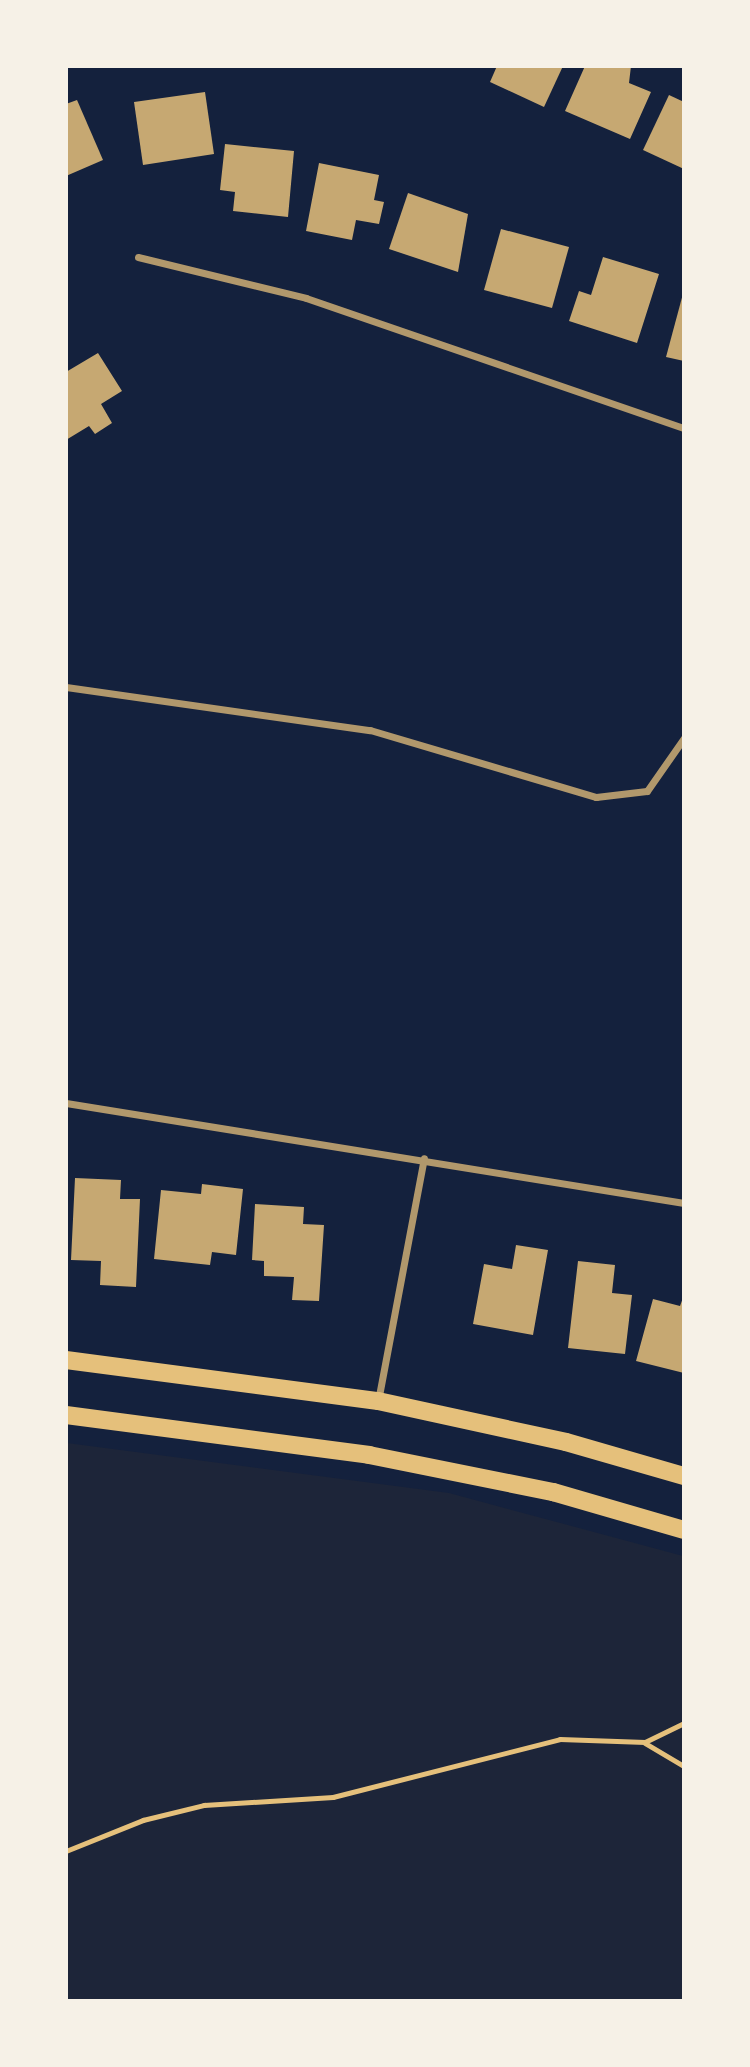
<!DOCTYPE html>
<style>
body{margin:0}
#map{position:relative;width:750px;height:2067px;overflow:hidden;background:#14213d;font-family:"Fira Sans Condensed",sans-serif}
div>[style]{position:absolute}
.green>*{inset:0;background:#1d2539}
.building>*{inset:0;background:#c6a872}
.path>*{height:4.5px;margin:-2.25px;padding:0 2.25px;transform-origin:2.25px;border-radius:2.25px;background:#e5c07b}
.minor>*{height:7px;margin:-3.5px;padding:0 3.5px;transform-origin:3.5px;border-radius:3.5px;background:#b1986c}
.primary>*{height:18px;margin:-9px;padding:0 9px;transform-origin:9px;border-radius:9px;background:#e5c07b}
span{translate:-50% -50%;white-space:nowrap;text-align:center;line-height:1.15;-webkit-text-stroke:7px #f6f1e7;paint-order:stroke}
.frame{position:absolute;inset:0;border:68px solid #f6f1e7;pointer-events:none}
</style>
<div id="map">
<div class="green">
<i style="clip-path:polygon(67px 1443px,449px 1493px,683px 1556px,683px 2000px,67px 2000px)"></i>
</div>
<div class="building">
<i style="clip-path:polygon(497px 66px,563px 66px,544px 107px,490px 82px)"></i>
<i style="clip-path:polygon(585px 66px,631px 66px,629px 83px,651px 92px,630px 139px,565px 111px)"></i>
<i style="clip-path:polygon(205px 92px,214px 154px,143px 165px,134px 102px)"></i>
<i style="clip-path:polygon(669px 95px,684px 102px,684px 169px,643px 150px)"></i>
<i style="clip-path:polygon(77px 100px,103px 160px,66px 176px,66px 104px)"></i>
<i style="clip-path:polygon(225px 144px,294px 151px,288px 217px,233px 211px,235px 192px,220px 190px)"></i>
<i style="clip-path:polygon(319px 163px,379px 175px,374px 200px,384px 202px,379px 224px,356px 220px,352px 240px,306px 231px)"></i>
<i style="clip-path:polygon(408px 193px,468px 214px,458px 272px,389px 249px)"></i>
<i style="clip-path:polygon(501px 229px,569px 247px,552px 308px,484px 290px)"></i>
<i style="clip-path:polygon(603px 257px,659px 274px,637px 343px,569px 321px,579px 291px,591px 295px)"></i>
<i style="clip-path:polygon(684px 290px,684px 361px,666px 357px)"></i>
<i style="clip-path:polygon(98px 353px,122px 391px,101px 404px,112px 423px,95px 434px,89px 426px,66px 440px,66px 372px)"></i>
<i style="clip-path:polygon(75px 1178px,121px 1180px,120px 1199px,140px 1199px,136px 1287px,100px 1285px,101px 1261px,71px 1260px)"></i>
<i style="clip-path:polygon(202px 1184px,243px 1189px,236px 1255px,212px 1252px,210px 1265px,154px 1259px,161px 1190px,201px 1194px)"></i>
<i style="clip-path:polygon(255px 1204px,304px 1207px,303px 1224px,324px 1225px,319px 1301px,292px 1300px,294px 1277px,264px 1276px,264px 1261px,252px 1260px)"></i>
<i style="clip-path:polygon(516px 1245px,548px 1250px,533px 1335px,473px 1324px,484px 1264px,512px 1269px)"></i>
<i style="clip-path:polygon(578px 1261px,615px 1265px,612px 1293px,632px 1295px,625px 1354px,568px 1348px)"></i>
<i style="clip-path:polygon(684px 1295px,684px 1373px,636px 1361px,653px 1299px,680px 1306px)"></i>
</div>
<div class="path">
<i style="left:645px;top:1743px;width:45px;rotate:30.5deg"></i>
<i style="left:66px;top:1851px;width:83px;rotate:-21.9deg"></i>
<i style="left:143px;top:1820px;width:63px;rotate:-13.8deg"></i>
<i style="left:204px;top:1805px;width:129px;rotate:-3.5deg"></i>
<i style="left:333px;top:1797px;width:234px;rotate:-14.3deg"></i>
<i style="left:560px;top:1739px;width:85px;rotate:2deg"></i>
<i style="left:645px;top:1742px;width:43px;rotate:-26deg"></i>
</div>
<div class="minor">
<i style="left:138px;top:257px;width:173px;rotate:13.7deg"></i>
<i style="left:306px;top:298px;width:400px;rotate:19deg"></i>
<i style="left:66px;top:687px;width:307px;rotate:8.1deg"></i>
<i style="left:370px;top:730px;width:236px;rotate:16.5deg"></i>
<i style="left:596px;top:797px;width:51px;rotate:-6.7deg"></i>
<i style="left:647px;top:791px;width:65px;rotate:-55.1deg"></i>
<i style="left:66px;top:1103px;width:626px;rotate:9.19deg"></i>
<i style="left:378px;top:1401px;width:247px;rotate:-79.3deg"></i>
</div>
<div class="primary">
<i style="left:66px;top:1360px;width:315px;rotate:7.5deg"></i>
<i style="left:378px;top:1401px;width:192px;rotate:12.3deg"></i>
<i style="left:566px;top:1442px;width:123px;rotate:16.1deg"></i>
<i style="left:66px;top:1415px;width:306px;rotate:7.5deg"></i>
<i style="left:369px;top:1455px;width:188px;rotate:11.4deg"></i>
<i style="left:553px;top:1492px;width:136px;rotate:16.2deg"></i>
</div>
<div class="frame"></div>
</div>
